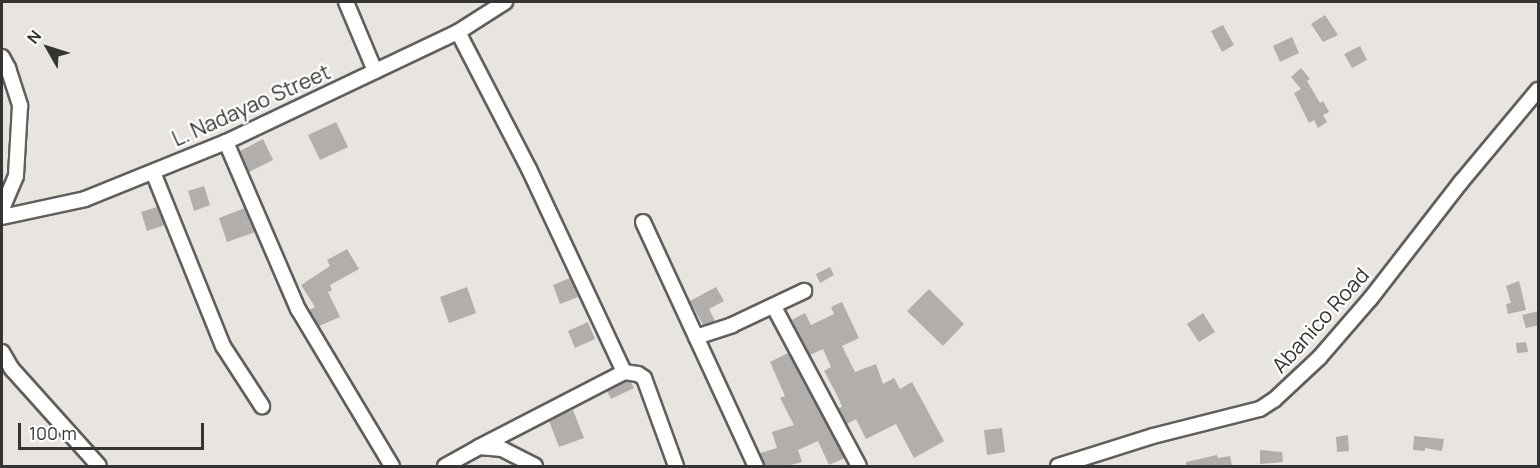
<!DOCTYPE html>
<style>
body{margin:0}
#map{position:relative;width:1540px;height:468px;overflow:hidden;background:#e8e4e0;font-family:Manrope,sans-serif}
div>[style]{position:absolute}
.building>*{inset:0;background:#b2aeab}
.roads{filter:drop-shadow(2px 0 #615e5b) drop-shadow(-2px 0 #615e5b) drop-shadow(0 2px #615e5b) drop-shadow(0 -2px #615e5b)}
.minor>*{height:14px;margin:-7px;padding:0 7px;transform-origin:7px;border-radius:7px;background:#fff}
span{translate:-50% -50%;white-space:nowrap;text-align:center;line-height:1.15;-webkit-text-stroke:4.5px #fff;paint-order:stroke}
.street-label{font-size:21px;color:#353432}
.frame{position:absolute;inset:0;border:3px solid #353432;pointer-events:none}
.north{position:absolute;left:18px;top:18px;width:60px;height:60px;-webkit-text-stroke:4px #fff;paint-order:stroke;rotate:309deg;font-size:16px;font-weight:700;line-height:24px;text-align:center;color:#353432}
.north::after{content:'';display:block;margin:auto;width:21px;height:27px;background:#353432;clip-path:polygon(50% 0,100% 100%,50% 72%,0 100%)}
.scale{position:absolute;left:18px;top:423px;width:186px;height:27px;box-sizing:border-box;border:3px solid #353432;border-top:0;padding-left:8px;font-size:18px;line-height:21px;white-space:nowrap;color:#353432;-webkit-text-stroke:4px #fff;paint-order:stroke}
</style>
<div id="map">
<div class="building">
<i style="clip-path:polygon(1325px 15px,1338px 35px,1323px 42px,1311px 24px)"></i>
<i style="clip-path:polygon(1223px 25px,1234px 45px,1222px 52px,1211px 31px)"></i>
<i style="clip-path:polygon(1292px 37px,1299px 53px,1280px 62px,1273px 46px)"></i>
<i style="clip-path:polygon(1360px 46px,1367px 60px,1352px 68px,1344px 54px)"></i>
<i style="clip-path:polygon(1301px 68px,1310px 79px,1307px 81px,1320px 103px,1323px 101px,1329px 112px,1323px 115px,1327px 122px,1318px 128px,1314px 120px,1309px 123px,1294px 93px,1301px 89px,1291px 77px)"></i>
<i style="clip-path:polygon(336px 122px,348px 147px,320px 160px,308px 135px)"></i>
<i style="clip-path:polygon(263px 139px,273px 160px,249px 172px,240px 151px)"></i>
<i style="clip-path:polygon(204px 186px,210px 205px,194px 211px,188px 191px)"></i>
<i style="clip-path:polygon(157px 207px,165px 225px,147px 231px,141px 212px)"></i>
<i style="clip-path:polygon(245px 208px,255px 232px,227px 242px,219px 218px)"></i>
<i style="clip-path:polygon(347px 249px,359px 269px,330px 285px,332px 290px,328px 292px,340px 317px,319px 326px,309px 310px,315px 307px,301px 285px,330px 266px,327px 260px)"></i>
<i style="clip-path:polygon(830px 267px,834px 275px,820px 283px,816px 274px)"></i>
<i style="clip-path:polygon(570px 278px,578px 297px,560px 304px,553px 285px)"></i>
<i style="clip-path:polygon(1519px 281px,1526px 310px,1508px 314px,1506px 304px,1511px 303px,1506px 286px)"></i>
<i style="clip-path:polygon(467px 287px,476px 313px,449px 323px,440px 297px)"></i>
<i style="clip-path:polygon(716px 287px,724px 301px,709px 309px,715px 321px,703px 325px,690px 301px)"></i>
<i style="clip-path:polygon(929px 289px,964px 324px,943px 346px,907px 311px)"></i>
<i style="clip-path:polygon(842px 302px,859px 338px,842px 346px,855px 372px,876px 364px,883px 384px,894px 378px,900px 389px,912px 382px,944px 441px,914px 458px,896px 424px,866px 439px,856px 419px,847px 424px,838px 408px,842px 407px,838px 397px,824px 371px,831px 367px,823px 349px,810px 355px,792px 320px,805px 313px,811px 325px,834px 314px,831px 307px)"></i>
<i style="clip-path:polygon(1539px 311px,1539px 325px,1526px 328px,1522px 315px)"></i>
<i style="clip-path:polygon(1203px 313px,1215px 332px,1199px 342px,1187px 324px)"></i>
<i style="clip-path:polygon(588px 322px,595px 339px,575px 348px,568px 331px)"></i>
<i style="clip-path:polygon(1526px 342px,1528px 352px,1517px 353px,1516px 343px)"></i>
<i style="clip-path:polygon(788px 353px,822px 416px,845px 458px,829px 465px,818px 441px,798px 450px,802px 462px,787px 466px,765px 466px,760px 453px,777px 448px,772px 432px,794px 425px,780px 398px,785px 396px,770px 362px)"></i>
<i style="clip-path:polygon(626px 381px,631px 382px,634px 388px,611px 399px,607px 391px)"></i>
<i style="clip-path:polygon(573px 410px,584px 438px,559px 447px,549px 421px)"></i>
<i style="clip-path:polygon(1002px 428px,1005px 452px,987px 455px,984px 430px)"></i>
<i style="clip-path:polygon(1348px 435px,1349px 451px,1337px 452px,1336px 437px)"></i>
<i style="clip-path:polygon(1414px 436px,1444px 439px,1442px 451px,1425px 448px,1425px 451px,1413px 450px)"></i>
<i style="clip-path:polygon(1260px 450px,1282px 452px,1283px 462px,1260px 464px)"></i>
<i style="clip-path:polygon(1217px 455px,1218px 458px,1230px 456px,1232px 466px,1186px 466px,1186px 462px)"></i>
</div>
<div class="roads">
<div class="minor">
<i style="left:346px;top:2px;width:75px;rotate:67.2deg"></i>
<i style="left:458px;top:32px;width:154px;rotate:62.6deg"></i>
<i style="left:529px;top:169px;width:224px;rotate:64.9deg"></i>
<i style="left:2px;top:57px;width:13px;rotate:61deg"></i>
<i style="left:8px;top:68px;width:40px;rotate:72deg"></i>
<i style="left:20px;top:106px;width:70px;rotate:93.3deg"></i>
<i style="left:16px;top:176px;width:36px;rotate:113deg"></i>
<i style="left:226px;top:142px;width:182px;rotate:66.7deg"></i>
<i style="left:298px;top:309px;width:183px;rotate:59.1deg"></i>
<i style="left:153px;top:172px;width:188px;rotate:68.1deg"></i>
<i style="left:223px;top:346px;width:72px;rotate:57deg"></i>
<i style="left:2px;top:217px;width:85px;rotate:-12.2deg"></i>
<i style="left:85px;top:199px;width:152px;rotate:-22deg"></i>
<i style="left:226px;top:142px;width:257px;rotate:-25.4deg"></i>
<i style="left:458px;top:32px;width:56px;rotate:-32.6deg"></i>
<i style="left:643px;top:222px;width:269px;rotate:65.2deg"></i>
<i style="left:774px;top:307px;width:180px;rotate:61.9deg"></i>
<i style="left:696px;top:337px;width:38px;rotate:-18deg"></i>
<i style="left:732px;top:325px;width:80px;rotate:-25.3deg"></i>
<i style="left:2px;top:352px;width:20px;rotate:60deg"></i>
<i style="left:12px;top:369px;width:130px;rotate:48.1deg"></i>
<i style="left:479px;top:447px;width:163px;rotate:-27.3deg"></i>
<i style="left:624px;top:372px;width:14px;rotate:8deg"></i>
<i style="left:638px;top:374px;width:7px;rotate:34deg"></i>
<i style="left:644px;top:378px;width:94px;rotate:70deg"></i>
<i style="left:445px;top:466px;width:39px;rotate:-29deg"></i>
<i style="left:479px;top:447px;width:23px;rotate:5deg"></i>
<i style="left:502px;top:449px;width:37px;rotate:27deg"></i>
<i style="left:1058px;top:466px;width:100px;rotate:-17.5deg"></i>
<i style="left:1153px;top:436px;width:110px;rotate:-14.2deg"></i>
<i style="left:1260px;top:409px;width:17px;rotate:-33deg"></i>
<i style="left:1274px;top:400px;width:62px;rotate:-43deg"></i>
<i style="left:1319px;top:358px;width:79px;rotate:-49.1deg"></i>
<i style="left:1371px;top:298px;width:147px;rotate:-52.2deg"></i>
<i style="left:1461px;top:182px;width:120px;rotate:-50.1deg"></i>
</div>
</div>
<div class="street-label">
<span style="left:251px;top:105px;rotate:-24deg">L. Nadayao Street</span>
<span style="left:1320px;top:320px;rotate:-48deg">Abanico Road</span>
</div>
<div class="frame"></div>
<div class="north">N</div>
<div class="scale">100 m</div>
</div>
